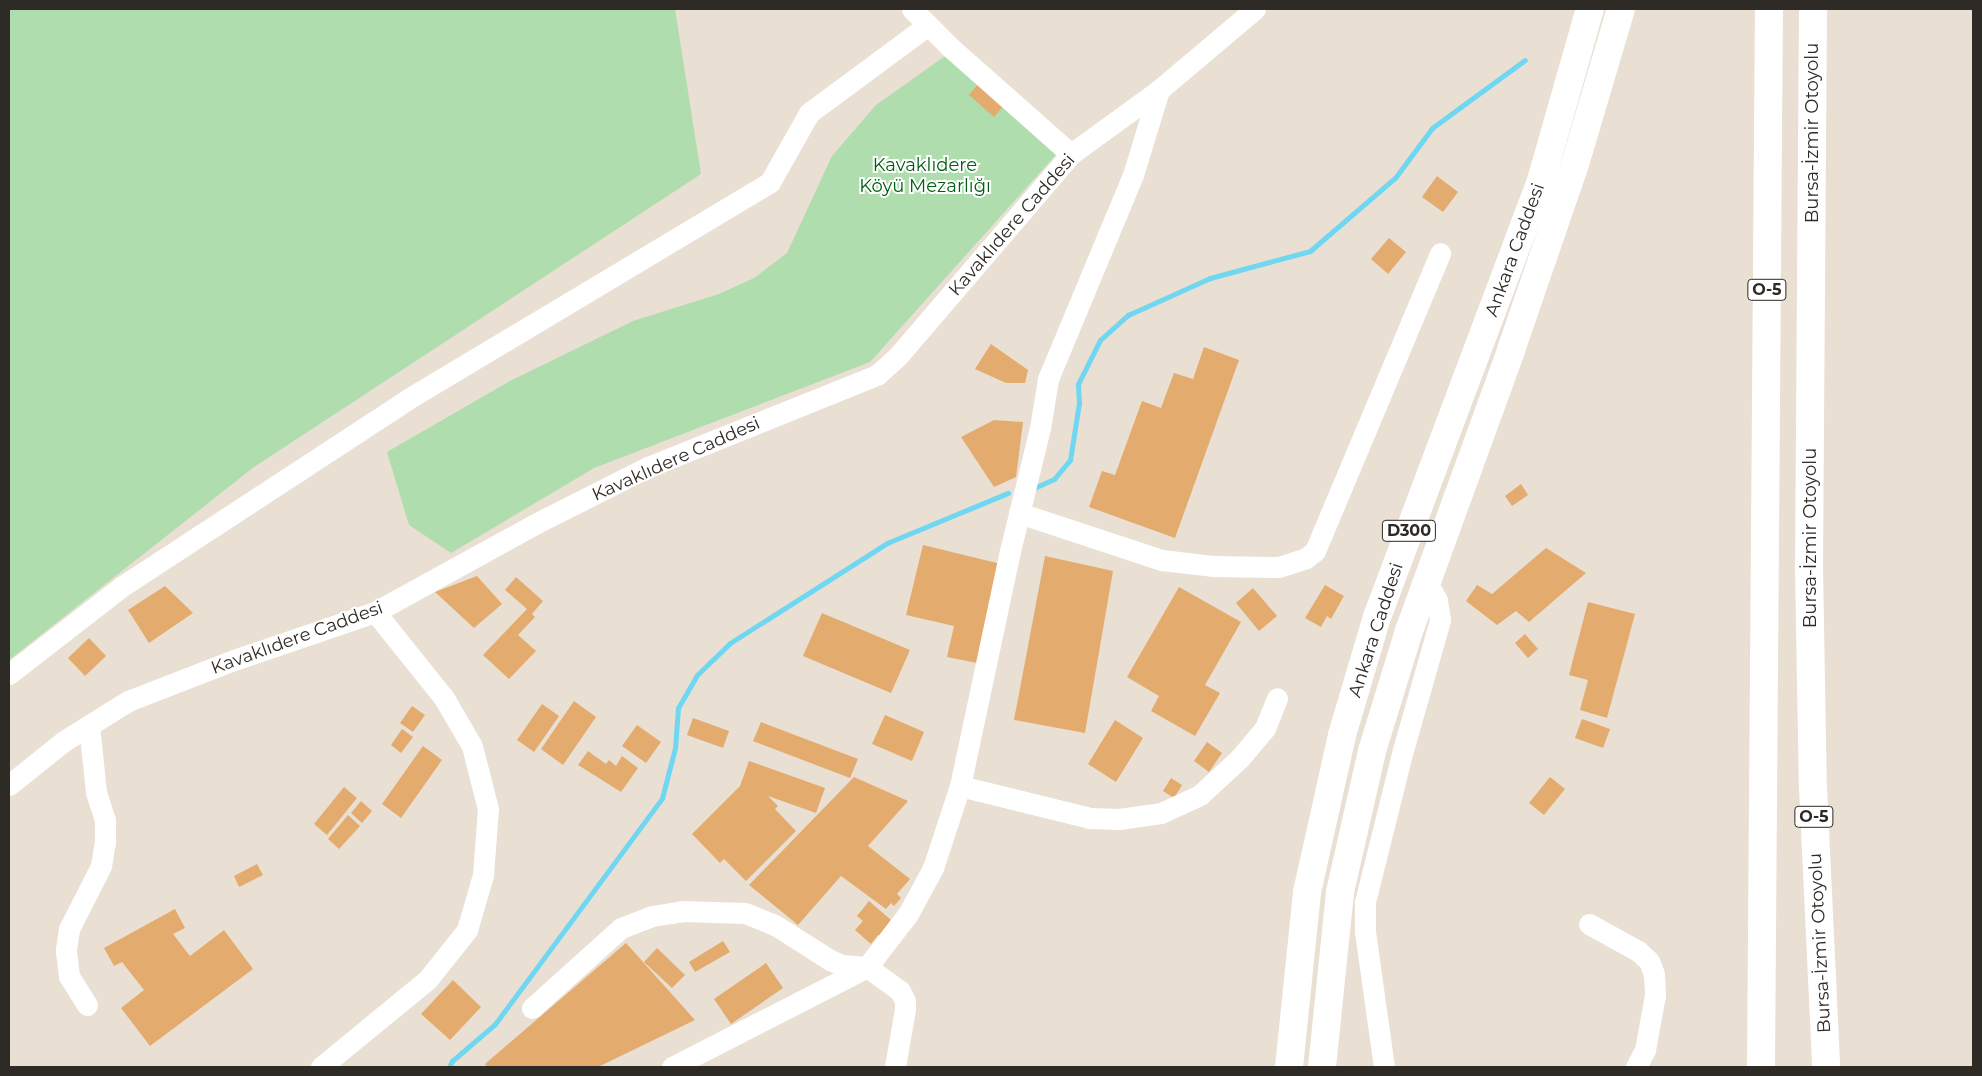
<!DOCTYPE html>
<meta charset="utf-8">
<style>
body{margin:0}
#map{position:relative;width:1982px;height:1076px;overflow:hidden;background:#e9dfd2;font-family:Montserrat,sans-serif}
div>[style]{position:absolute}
.green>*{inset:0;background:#afddae}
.stream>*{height:5px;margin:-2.5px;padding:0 2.5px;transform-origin:2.5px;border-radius:2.5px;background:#6fd7f1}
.building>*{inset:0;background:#e3ac6e}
.minor>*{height:21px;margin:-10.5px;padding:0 10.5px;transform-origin:10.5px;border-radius:10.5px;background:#fff}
.highway>*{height:28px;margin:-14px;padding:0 14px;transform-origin:14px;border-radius:14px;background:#fff}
span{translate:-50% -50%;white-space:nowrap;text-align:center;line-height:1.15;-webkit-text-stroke:4px #fff;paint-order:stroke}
.shield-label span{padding:1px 4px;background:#fff;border:1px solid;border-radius:4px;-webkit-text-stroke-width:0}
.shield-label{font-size:16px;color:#2e2a25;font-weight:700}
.street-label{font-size:18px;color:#2e2a25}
.park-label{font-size:18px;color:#005d12}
.frame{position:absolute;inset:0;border:10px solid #2e2a25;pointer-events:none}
</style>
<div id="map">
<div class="green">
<i style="clip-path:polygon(9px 9px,675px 9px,701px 174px,254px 467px,9px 660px)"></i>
<i style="clip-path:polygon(948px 54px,1061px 149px,870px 362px,594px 468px,451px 553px,409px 525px,387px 452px,510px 381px,633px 321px,719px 294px,754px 278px,787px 253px,832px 156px,876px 105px)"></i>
</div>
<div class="stream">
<i style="left:1034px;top:488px;width:22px;rotate:-24deg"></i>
<i style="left:1054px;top:479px;width:25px;rotate:-50deg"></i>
<i style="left:1070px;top:460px;width:58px;rotate:-81deg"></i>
<i style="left:1079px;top:403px;width:19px;rotate:-93deg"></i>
<i style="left:1078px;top:384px;width:49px;rotate:-63.4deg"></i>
<i style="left:1100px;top:340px;width:38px;rotate:-42deg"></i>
<i style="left:1128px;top:315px;width:90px;rotate:-24.3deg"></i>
<i style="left:1210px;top:278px;width:104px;rotate:-15.1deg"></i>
<i style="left:1310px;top:251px;width:112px;rotate:-40.7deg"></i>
<i style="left:1395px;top:178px;width:62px;rotate:-53.5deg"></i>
<i style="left:1432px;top:128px;width:115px;rotate:-36.2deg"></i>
<i style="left:449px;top:1067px;width:7px;rotate:-63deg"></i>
<i style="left:452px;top:1061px;width:57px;rotate:-40.7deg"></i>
<i style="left:495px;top:1024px;width:281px;rotate:-53.5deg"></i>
<i style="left:662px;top:798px;width:52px;rotate:-75.4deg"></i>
<i style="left:675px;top:748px;width:40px;rotate:-85.7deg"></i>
<i style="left:678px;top:708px;width:38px;rotate:-60deg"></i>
<i style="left:697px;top:675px;width:46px;rotate:-44.1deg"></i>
<i style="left:730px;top:643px;width:186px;rotate:-32.5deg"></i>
<i style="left:887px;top:543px;width:131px;rotate:-22.5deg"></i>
</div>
<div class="building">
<i style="clip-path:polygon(979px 83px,1004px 105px,994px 117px,969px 95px)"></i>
<i style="clip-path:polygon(1437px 176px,1458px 192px,1443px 212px,1422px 197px)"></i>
<i style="clip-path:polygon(1389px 238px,1406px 252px,1388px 274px,1371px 259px)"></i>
<i style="clip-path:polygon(991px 344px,1028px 370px,1025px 383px,1006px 383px,975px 369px)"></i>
<i style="clip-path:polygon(1204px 347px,1239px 360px,1175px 538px,1089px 507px,1102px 471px,1115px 475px,1142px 401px,1161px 408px,1174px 373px,1193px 379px)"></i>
<i style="clip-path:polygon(994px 420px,1023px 422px,1016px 477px,994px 487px,961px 437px)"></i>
<i style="clip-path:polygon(1521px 484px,1528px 495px,1512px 506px,1505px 496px)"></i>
<i style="clip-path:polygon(923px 545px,1001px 564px,977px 663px,947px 657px,954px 626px,906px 615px)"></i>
<i style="clip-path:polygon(1546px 548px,1586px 573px,1529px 622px,1516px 611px,1497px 625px,1466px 601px,1477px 585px,1492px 594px)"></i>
<i style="clip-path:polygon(1045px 556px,1113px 571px,1085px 733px,1014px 720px)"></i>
<i style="clip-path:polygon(477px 576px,502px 604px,474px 628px,435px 592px)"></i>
<i style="clip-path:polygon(516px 577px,543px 601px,532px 614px,535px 617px,518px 635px,536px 651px,509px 679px,483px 655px,527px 609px,505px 590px)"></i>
<i style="clip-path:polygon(1325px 585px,1344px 596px,1331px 619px,1327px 616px,1321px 627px,1305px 618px)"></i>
<i style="clip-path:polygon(165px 586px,193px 613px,149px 643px,128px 610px)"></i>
<i style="clip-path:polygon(1179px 587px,1241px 622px,1205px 685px,1220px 693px,1195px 736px,1151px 711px,1159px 696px,1127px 677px)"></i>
<i style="clip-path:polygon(1253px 588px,1277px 616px,1259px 631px,1236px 603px)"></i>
<i style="clip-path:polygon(1588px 602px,1635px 614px,1607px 718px,1580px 710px,1588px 680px,1569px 675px)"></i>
<i style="clip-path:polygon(822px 613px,910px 650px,891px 693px,803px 656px)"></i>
<i style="clip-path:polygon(1525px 634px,1538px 649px,1528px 658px,1515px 643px)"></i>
<i style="clip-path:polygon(89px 638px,106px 656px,85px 676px,68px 658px)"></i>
<i style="clip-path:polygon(574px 701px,596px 717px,563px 765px,541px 749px)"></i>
<i style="clip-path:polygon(542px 704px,559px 716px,534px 752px,517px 740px)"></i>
<i style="clip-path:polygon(412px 706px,425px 715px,413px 732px,400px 723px)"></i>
<i style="clip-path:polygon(885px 715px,924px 732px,912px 761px,872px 744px)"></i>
<i style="clip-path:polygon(693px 718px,729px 731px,723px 748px,687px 735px)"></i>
<i style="clip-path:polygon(1582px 719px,1610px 729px,1603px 748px,1575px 738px)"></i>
<i style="clip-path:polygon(1115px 720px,1143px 738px,1116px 782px,1088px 764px)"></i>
<i style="clip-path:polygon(761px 722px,858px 759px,850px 778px,753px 741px)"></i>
<i style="clip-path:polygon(637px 725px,661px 742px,646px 763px,622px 746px)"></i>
<i style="clip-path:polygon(402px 729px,413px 737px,401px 753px,391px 745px)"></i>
<i style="clip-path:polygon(1207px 742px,1222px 753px,1209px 772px,1194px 761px)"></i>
<i style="clip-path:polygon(423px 746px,442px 760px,401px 818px,382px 804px)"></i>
<i style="clip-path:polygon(588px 751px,606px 764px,609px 760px,616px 766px,622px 756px,638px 768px,621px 792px,578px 765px)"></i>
<i style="clip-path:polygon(749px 761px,825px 788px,816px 813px,768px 796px,778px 806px,775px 809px,796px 831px,746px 881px,724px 859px,720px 863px,692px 834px,740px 786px)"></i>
<i style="clip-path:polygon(854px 777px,908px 801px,868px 846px,910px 879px,897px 894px,901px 898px,894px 906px,891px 903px,886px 909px,841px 876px,798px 925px,749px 885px)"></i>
<i style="clip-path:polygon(1550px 777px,1565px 789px,1544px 815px,1529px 803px)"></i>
<i style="clip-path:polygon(1171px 778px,1182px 785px,1174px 798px,1163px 791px)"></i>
<i style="clip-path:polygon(344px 787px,357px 798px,327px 835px,314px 824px)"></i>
<i style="clip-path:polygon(361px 801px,372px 811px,362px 823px,351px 813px)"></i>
<i style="clip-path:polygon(348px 815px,360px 826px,339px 849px,328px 839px)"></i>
<i style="clip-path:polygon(257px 864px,263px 875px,239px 887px,234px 876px)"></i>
<i style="clip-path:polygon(869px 901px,891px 920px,880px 936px,878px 935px,871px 944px,855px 930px,863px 921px,857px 916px)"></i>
<i style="clip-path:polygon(175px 909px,185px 928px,173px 934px,190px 956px,224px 930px,253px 969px,150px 1046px,121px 1008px,144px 990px,122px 962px,114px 966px,104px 948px)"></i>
<i style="clip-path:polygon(723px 941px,730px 952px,695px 972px,689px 962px)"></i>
<i style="clip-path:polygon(626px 943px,695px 1020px,598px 1067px,487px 1067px,485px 1064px)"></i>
<i style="clip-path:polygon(657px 948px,685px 975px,672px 988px,644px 962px)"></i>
<i style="clip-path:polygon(766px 963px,783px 988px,731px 1024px,714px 999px)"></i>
<i style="clip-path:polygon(453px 980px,481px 1007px,450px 1040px,421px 1014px)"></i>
</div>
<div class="minor">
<i style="left:912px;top:9px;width:55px;rotate:45deg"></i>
<i style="left:951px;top:48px;width:160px;rotate:41.5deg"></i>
<i style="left:1019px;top:513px;width:151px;rotate:18.2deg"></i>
<i style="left:1162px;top:560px;width:50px;rotate:6.8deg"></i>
<i style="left:1212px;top:566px;width:67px;rotate:0.9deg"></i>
<i style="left:1279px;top:567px;width:28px;rotate:-18deg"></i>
<i style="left:1306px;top:558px;width:11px;rotate:-38deg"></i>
<i style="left:1315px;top:551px;width:323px;rotate:-67.2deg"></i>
<i style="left:9px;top:674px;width:142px;rotate:-37.8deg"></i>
<i style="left:121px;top:587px;width:343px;rotate:-33.2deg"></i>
<i style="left:408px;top:399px;width:422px;rotate:-30.9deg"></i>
<i style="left:770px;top:182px;width:79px;rotate:-60.5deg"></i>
<i style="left:809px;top:113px;width:148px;rotate:-36.5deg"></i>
<i style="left:9px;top:785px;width:70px;rotate:-38.7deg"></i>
<i style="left:64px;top:741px;width:75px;rotate:-32deg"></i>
<i style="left:128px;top:701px;width:110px;rotate:-21.2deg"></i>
<i style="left:231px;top:661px;width:152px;rotate:-18.8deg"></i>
<i style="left:375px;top:612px;width:183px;rotate:-28.8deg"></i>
<i style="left:535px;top:524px;width:127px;rotate:-26.8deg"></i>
<i style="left:648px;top:467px;width:247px;rotate:-21.9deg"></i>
<i style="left:877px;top:375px;width:28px;rotate:-42deg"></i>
<i style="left:898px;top:356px;width:266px;rotate:-49.4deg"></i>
<i style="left:1071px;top:154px;width:109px;rotate:-36deg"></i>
<i style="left:1159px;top:90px;width:126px;rotate:-40.2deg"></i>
<i style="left:960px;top:786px;width:134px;rotate:13.8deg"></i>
<i style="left:1090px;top:818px;width:29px;rotate:2deg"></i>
<i style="left:1119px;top:819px;width:42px;rotate:-8.1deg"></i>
<i style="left:1161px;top:813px;width:43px;rotate:-24.8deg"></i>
<i style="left:1200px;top:795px;width:54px;rotate:-42.8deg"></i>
<i style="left:1240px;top:758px;width:39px;rotate:-50deg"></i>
<i style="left:1265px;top:728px;width:32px;rotate:-68deg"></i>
<i style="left:1589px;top:924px;width:56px;rotate:28.9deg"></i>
<i style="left:1638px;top:951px;width:15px;rotate:42deg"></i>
<i style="left:1649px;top:961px;width:14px;rotate:69deg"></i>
<i style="left:1654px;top:974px;width:21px;rotate:87deg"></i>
<i style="left:1655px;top:995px;width:56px;rotate:100.3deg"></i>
<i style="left:1645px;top:1050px;width:19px;rotate:118deg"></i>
<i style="left:87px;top:1005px;width:34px;rotate:-122deg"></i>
<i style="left:69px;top:976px;width:26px;rotate:-97deg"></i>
<i style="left:66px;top:950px;width:21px;rotate:-82deg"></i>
<i style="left:69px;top:929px;width:71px;rotate:-63.1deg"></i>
<i style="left:101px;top:866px;width:24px;rotate:-81deg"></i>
<i style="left:105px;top:842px;width:22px;rotate:-90deg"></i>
<i style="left:105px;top:820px;width:29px;rotate:-108deg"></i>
<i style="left:96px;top:792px;width:67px;rotate:-96deg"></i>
<i style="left:532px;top:1008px;width:120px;rotate:-42deg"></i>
<i style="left:621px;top:928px;width:33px;rotate:-21deg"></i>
<i style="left:652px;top:916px;width:30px;rotate:-9deg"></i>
<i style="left:682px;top:911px;width:63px;rotate:1.8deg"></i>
<i style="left:745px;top:913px;width:32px;rotate:22deg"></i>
<i style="left:775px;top:925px;width:65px;rotate:32.5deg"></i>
<i style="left:830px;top:960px;width:13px;rotate:23deg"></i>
<i style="left:842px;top:965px;width:25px;rotate:5deg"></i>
<i style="left:867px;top:967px;width:41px;rotate:36deg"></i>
<i style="left:900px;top:991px;width:11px;rotate:63deg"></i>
<i style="left:905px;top:1001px;width:8px;rotate:90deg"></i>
<i style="left:905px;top:1009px;width:59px;rotate:99.8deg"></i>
<i style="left:321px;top:1067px;width:139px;rotate:-39.4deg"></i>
<i style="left:428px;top:979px;width:63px;rotate:-51.5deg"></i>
<i style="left:467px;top:930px;width:57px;rotate:-73.8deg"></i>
<i style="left:483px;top:875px;width:66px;rotate:-85.7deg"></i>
<i style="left:488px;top:809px;width:65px;rotate:-104.3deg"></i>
<i style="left:472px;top:746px;width:56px;rotate:-120.3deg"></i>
<i style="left:444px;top:698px;width:110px;rotate:-128.7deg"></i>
<i style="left:672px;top:1067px;width:219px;rotate:-27.1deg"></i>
<i style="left:867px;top:967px;width:67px;rotate:-52.3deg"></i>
<i style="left:908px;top:914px;width:52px;rotate:-61.5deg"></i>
<i style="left:933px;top:868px;width:86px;rotate:-71.8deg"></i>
<i style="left:960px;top:786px;width:240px;rotate:-78deg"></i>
<i style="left:1010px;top:551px;width:127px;rotate:-76.3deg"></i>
<i style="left:1040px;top:428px;width:50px;rotate:-80.7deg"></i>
<i style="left:1048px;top:379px;width:221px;rotate:-67.4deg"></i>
<i style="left:1133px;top:175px;width:89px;rotate:-73deg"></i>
<i style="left:1384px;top:1067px;width:137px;rotate:-98deg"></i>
<i style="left:1365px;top:931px;width:29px;rotate:-90deg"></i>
<i style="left:1365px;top:902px;width:157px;rotate:-76deg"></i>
<i style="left:1403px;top:750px;width:135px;rotate:-74.1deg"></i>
<i style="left:1440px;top:620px;width:20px;rotate:-99deg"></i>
<i style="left:1437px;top:600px;width:21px;rotate:-121deg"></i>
</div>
<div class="highway">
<i style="left:1813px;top:9px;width:558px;rotate:90.41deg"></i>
<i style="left:1809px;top:567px;width:220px;rotate:89deg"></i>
<i style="left:1813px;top:787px;width:280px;rotate:87.3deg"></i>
<i style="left:1289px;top:1067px;width:176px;rotate:-84.1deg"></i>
<i style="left:1307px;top:892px;width:161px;rotate:-77.4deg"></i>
<i style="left:1342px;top:735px;width:123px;rotate:-73.5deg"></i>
<i style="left:1377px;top:617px;width:463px;rotate:-69.4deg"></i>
<i style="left:1540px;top:184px;width:182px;rotate:-74.1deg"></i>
<i style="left:1322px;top:1067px;width:176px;rotate:-84.1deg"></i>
<i style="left:1340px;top:892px;width:145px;rotate:-77.2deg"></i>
<i style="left:1372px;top:751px;width:126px;rotate:-72.9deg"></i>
<i style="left:1409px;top:631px;width:299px;rotate:-70deg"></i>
<i style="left:1511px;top:350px;width:197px;rotate:-71deg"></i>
<i style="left:1575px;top:164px;width:162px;rotate:-73.5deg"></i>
<i style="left:1761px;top:1067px;width:1058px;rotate:-89.57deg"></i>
</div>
<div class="shield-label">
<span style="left:1767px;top:290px">O-5</span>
<span style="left:1409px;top:531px">D300</span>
<span style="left:1814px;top:817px">O-5</span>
</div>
<div class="street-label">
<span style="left:1812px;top:133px;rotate:-90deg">Bursa-İzmir Otoyolu</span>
<span style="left:1012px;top:225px;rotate:-49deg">Kavaklıdere Caddesi</span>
<span style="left:1515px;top:250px;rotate:-70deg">Ankara Caddesi</span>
<span style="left:676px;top:459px;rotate:-24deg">Kavaklıdere Caddesi</span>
<span style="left:1810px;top:538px;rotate:-90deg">Bursa-İzmir Otoyolu</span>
<span style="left:1376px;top:630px;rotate:-72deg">Ankara Caddesi</span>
<span style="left:297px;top:638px;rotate:-20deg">Kavaklıdere Caddesi</span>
<span style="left:1820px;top:943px;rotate:-93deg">Bursa-İzmir Otoyolu</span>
</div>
<div class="park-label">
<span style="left:925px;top:176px">Kavaklıdere<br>Köyü Mezarlığı</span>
</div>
<div class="frame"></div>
</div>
